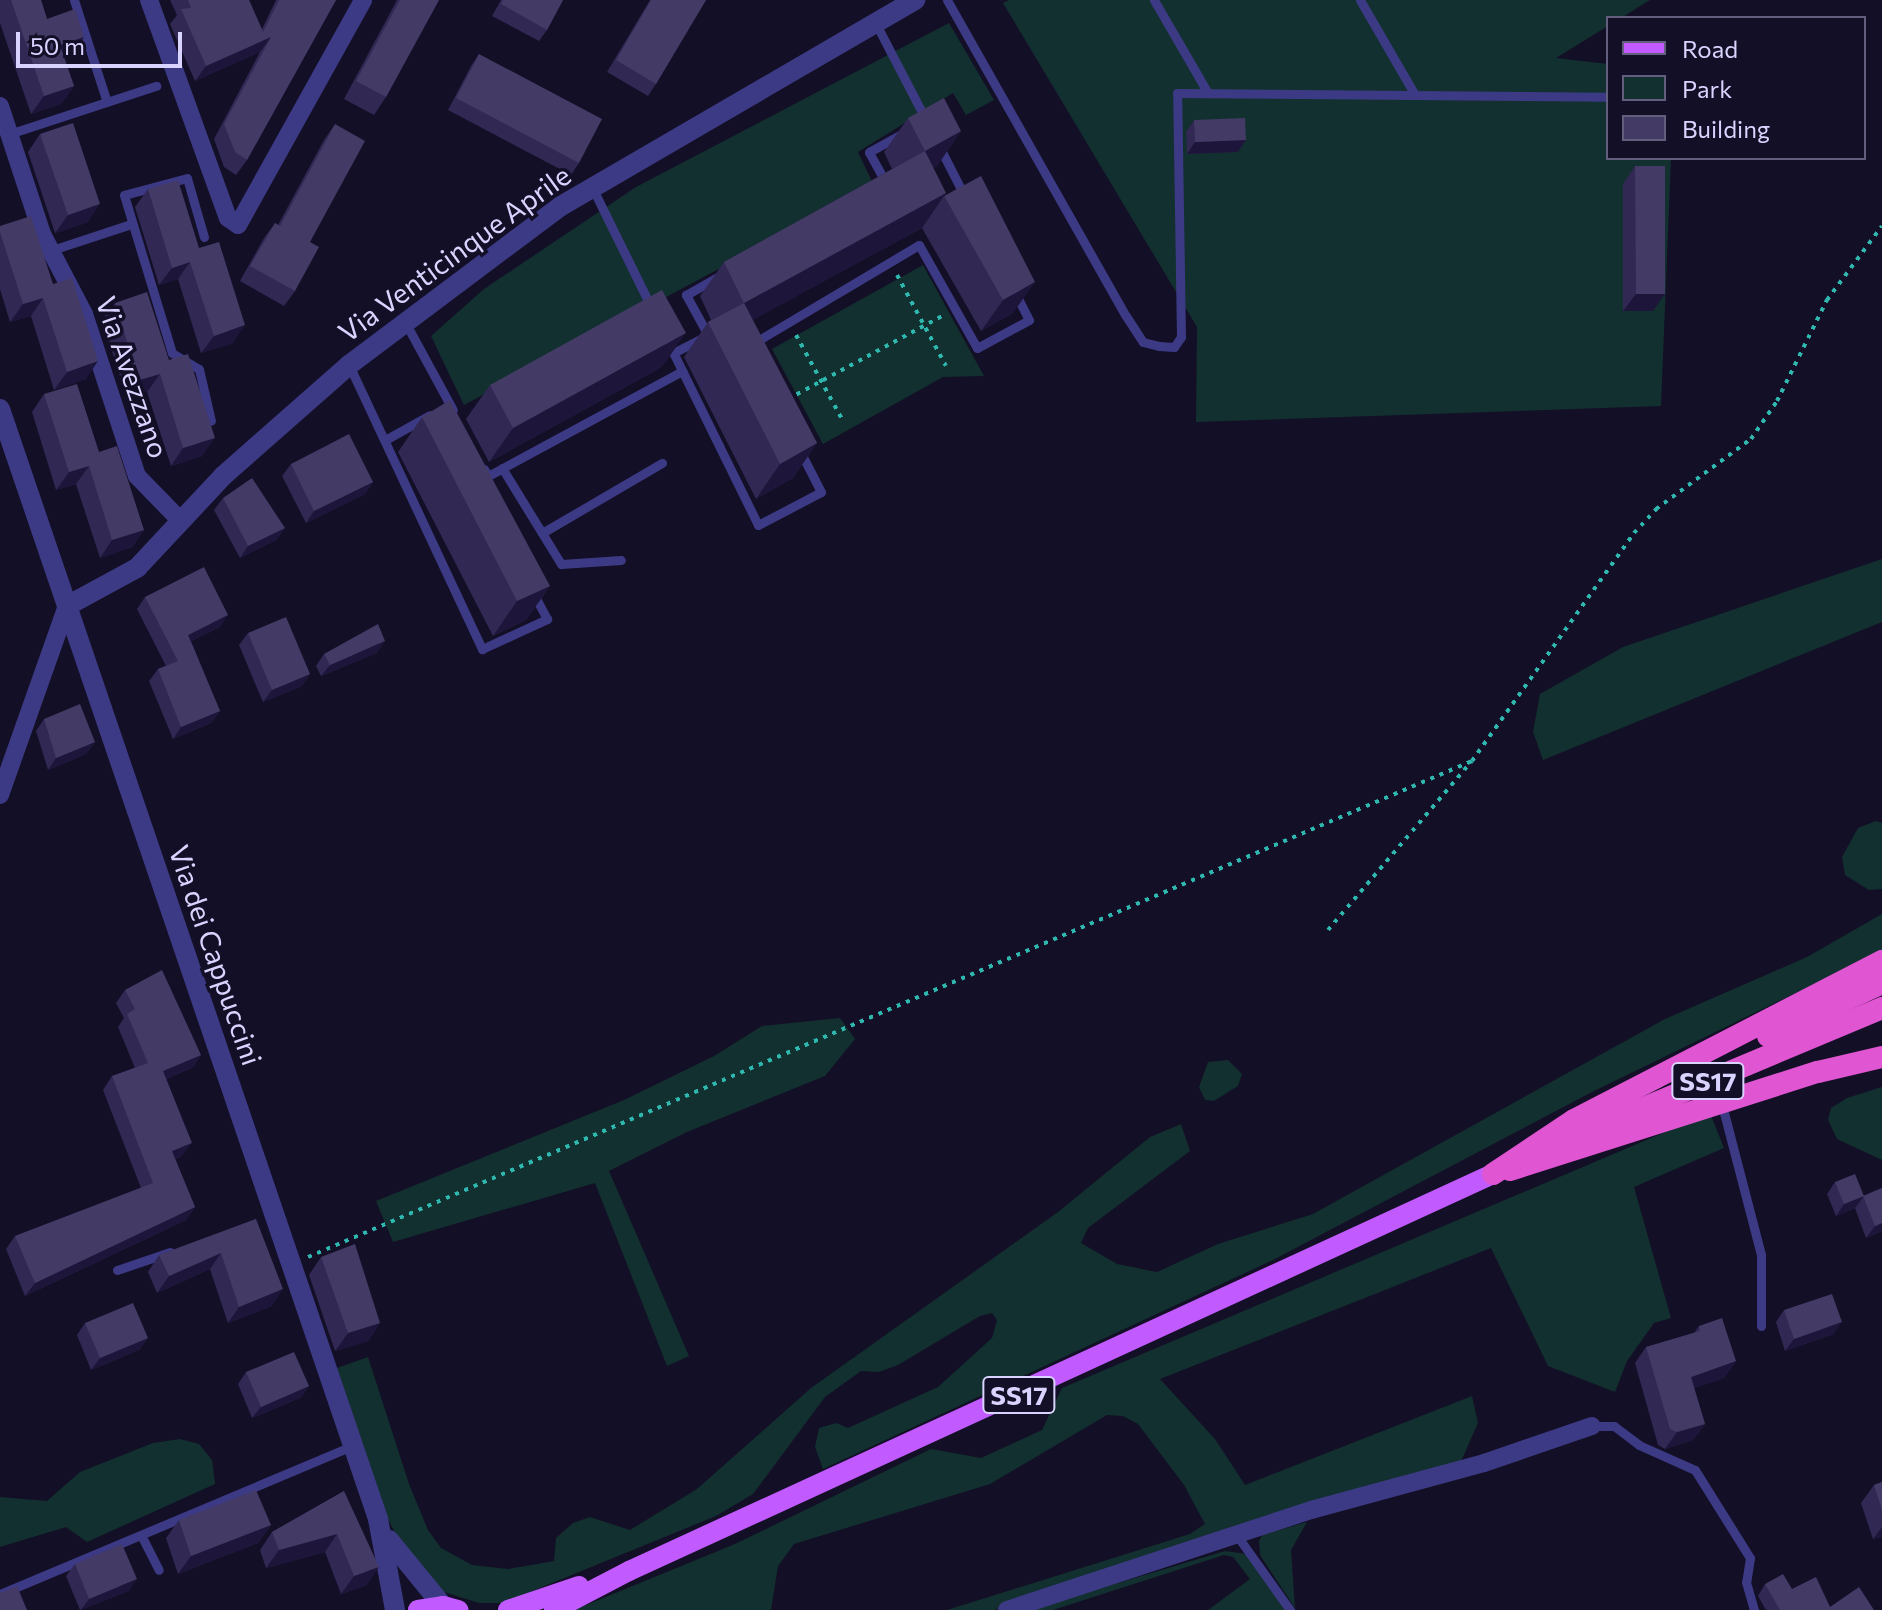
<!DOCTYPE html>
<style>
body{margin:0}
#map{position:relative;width:1882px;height:1610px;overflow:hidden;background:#130f26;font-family:Commissioner,sans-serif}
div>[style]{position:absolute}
.green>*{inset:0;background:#12302f}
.path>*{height:4px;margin-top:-2px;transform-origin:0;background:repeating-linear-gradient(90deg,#2fb8b0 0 4px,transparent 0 10px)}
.service>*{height:9px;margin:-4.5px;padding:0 4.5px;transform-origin:4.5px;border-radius:4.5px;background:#3d3a85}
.minor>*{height:18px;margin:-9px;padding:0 9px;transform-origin:9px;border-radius:9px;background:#3d3a85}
.tertiary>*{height:20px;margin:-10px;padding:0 10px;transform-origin:10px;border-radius:10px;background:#3d3a85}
.primary>*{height:20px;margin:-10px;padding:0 10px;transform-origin:10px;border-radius:10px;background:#c25bff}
.trunk>*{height:22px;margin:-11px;padding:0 11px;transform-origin:11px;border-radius:11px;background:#e055d1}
.wall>*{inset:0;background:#312854}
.shaded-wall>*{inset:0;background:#1d163a}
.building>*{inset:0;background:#433a66}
span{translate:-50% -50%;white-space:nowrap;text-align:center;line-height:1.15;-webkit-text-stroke:7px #130f26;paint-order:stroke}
.shield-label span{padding:2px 6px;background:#130f26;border:2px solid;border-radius:6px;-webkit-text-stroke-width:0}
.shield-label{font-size:26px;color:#d9d4ff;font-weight:700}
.street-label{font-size:28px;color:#d9d4ff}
.legend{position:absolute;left:1606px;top:16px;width:260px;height:144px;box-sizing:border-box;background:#130f26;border:2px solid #625e7d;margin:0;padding:10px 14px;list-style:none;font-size:24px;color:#d9d4ff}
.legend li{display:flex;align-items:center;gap:16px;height:40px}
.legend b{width:40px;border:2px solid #625e7d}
.scale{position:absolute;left:16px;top:32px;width:166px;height:36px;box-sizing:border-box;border:4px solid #d9d4ff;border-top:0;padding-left:10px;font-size:24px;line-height:28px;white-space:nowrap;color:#d9d4ff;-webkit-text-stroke:6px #130f26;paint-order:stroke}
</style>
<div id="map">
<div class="green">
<i style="clip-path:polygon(1009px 0,1650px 0,1621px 18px,1608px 18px,1608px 26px,1556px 58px,1608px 64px,1608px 158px,1671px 158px,1661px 406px,1196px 422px,1197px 327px,1003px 3px)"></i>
<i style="clip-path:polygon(949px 23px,994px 100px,966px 115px,953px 93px,858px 152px,874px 186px,464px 405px,431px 336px,484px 289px,636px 187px)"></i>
<i style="clip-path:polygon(923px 265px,984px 376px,943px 377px,823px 444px,772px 349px)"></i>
<i style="clip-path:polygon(1882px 559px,1882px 622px,1543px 760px,1533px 732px,1540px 694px,1623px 647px)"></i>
<i style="clip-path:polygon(1876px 821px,1882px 823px,1882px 889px,1869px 890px,1845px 875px,1842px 857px,1858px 828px)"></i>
<i style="clip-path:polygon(1882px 914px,1882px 951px,1592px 1092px,1273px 1260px,823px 1469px,815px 1447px,819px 1428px,836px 1423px,848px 1428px,938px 1387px,992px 1338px,997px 1320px,992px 1313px,980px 1316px,898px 1365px,879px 1372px,861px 1371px,825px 1397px,753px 1494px,716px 1516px,503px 1603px,479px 1603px,441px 1591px,398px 1538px,384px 1512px,337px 1368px,368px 1357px,409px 1484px,428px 1530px,441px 1548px,472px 1565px,508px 1569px,554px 1561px,556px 1538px,573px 1523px,590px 1517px,630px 1530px,697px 1489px,811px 1388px,1058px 1212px,1150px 1137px,1181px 1124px,1190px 1151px,1088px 1228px,1081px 1243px,1117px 1264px,1157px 1272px,1218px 1244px,1313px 1214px,1665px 1019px,1807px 957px)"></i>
<i style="clip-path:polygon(840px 1018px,855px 1039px,825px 1076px,687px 1132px,609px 1171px,689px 1356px,667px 1366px,595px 1183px,393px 1242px,376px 1201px,624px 1100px,714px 1056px,762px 1026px)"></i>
<i style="clip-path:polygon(1228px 1060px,1242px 1074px,1238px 1086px,1214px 1101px,1205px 1100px,1199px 1087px,1208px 1062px)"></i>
<i style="clip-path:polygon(1882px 1087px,1882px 1160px,1837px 1139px,1828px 1120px,1831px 1108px,1847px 1098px)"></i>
<i style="clip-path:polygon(1710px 1113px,1724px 1148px,1634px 1187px,1671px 1318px,1654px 1323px,1627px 1361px,1615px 1392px,1548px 1366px,1491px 1248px,1160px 1379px,1215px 1439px,1245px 1485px,1472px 1396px,1478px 1423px,1458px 1468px,994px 1610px,947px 1610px,1190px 1534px,1205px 1524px,1184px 1485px,1138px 1424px,1123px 1416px,1107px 1415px,990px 1484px,794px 1544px,778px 1566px,771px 1610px,574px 1610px,735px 1544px,931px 1449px,981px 1458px,1042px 1430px,1062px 1388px)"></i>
<i style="clip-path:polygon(180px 1439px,199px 1444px,212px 1460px,215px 1484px,87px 1542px,66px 1527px,0 1547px,0 1497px,47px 1501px,80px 1472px,153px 1443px)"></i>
<i style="clip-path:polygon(1307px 1522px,1291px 1550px,1295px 1608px,1260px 1555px,1259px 1541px,1262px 1535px)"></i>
<i style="clip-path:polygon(1225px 1551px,1247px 1554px,1286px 1610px,1208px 1610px,1250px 1579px,1233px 1557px,1224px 1555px,1053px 1610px,1028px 1610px)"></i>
</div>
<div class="path">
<i style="left:897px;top:275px;width:103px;rotate:61.7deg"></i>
<i style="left:796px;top:335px;width:98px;rotate:61.3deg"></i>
<i style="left:788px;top:399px;width:175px;rotate:-28.3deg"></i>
<i style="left:1328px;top:930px;width:222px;rotate:-49.6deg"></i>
<i style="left:1472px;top:761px;width:280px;rotate:-54.6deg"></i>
<i style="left:1634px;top:533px;width:33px;rotate:-47deg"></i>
<i style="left:1656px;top:509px;width:118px;rotate:-36.4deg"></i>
<i style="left:1751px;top:439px;width:46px;rotate:-55.6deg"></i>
<i style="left:1777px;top:401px;width:113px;rotate:-63.7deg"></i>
<i style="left:1827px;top:300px;width:92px;rotate:-53.4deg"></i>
<i style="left:308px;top:1257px;width:1265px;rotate:-23.08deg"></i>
</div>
<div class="service">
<i style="left:74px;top:0;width:107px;rotate:72.1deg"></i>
<i style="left:947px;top:0;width:363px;rotate:60.5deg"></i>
<i style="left:1126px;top:316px;width:31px;rotate:57deg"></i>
<i style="left:1143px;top:342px;width:16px;rotate:14deg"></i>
<i style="left:1159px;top:346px;width:15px;rotate:4deg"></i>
<i style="left:1174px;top:347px;width:12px;rotate:-55deg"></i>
<i style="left:1181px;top:337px;width:244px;rotate:-90.9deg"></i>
<i style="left:1177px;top:93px;width:431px;rotate:0.5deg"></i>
<i style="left:1154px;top:0;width:108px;rotate:59.9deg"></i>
<i style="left:1360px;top:0;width:110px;rotate:59.9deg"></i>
<i style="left:875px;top:22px;width:113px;rotate:62.5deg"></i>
<i style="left:9px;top:134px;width:155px;rotate:-18.1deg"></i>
<i style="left:939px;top:146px;width:57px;rotate:63deg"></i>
<i style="left:886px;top:183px;width:35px;rotate:-119deg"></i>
<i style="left:869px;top:152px;width:38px;rotate:-29deg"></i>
<i style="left:592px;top:187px;width:134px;rotate:63.8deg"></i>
<i style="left:204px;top:237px;width:61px;rotate:-106.1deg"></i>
<i style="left:187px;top:178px;width:65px;rotate:164.9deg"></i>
<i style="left:124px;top:195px;width:165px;rotate:73.1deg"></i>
<i style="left:172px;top:353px;width:31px;rotate:31deg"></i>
<i style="left:199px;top:369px;width:53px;rotate:77deg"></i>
<i style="left:49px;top:251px;width:86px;rotate:-18.2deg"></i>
<i style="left:405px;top:322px;width:100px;rotate:61.4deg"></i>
<i style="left:668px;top:342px;width:204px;rotate:63.8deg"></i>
<i style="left:758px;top:525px;width:71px;rotate:-27.6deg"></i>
<i style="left:821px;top:492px;width:46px;rotate:-117.1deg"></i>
<i style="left:752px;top:344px;width:194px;rotate:-30.7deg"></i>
<i style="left:919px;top:245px;width:118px;rotate:60.6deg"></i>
<i style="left:977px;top:348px;width:59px;rotate:-28.3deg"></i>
<i style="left:1029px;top:320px;width:28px;rotate:-117deg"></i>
<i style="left:673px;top:353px;width:39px;rotate:-27deg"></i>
<i style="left:708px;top:335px;width:46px;rotate:-118.8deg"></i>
<i style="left:686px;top:295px;width:40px;rotate:-29.7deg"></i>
<i style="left:349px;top:365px;width:314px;rotate:64.9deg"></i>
<i style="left:482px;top:649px;width:72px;rotate:-24.8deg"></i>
<i style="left:547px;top:619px;width:27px;rotate:-118deg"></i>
<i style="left:385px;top:440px;width:51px;rotate:-29.1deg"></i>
<i style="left:502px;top:468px;width:113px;rotate:58.4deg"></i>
<i style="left:561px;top:564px;width:60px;rotate:-3.8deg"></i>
<i style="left:484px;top:469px;width:8px;rotate:60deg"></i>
<i style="left:488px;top:476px;width:221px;rotate:-28.4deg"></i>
<i style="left:542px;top:533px;width:139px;rotate:-30.3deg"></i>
<i style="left:1722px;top:1105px;width:155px;rotate:75.4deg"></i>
<i style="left:1761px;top:1255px;width:71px;rotate:90deg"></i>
<i style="left:117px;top:1270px;width:56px;rotate:-18.8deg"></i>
<i style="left:1592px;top:1426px;width:22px"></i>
<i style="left:1614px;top:1426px;width:31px;rotate:37deg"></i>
<i style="left:1639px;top:1445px;width:61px;rotate:24.1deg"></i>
<i style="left:1695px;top:1470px;width:104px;rotate:58deg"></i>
<i style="left:1750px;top:1558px;width:24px;rotate:99deg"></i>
<i style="left:1746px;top:1582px;width:29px;rotate:74deg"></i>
<i style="left:141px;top:1535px;width:39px;rotate:63deg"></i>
<i style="left:1238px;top:1537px;width:90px;rotate:54.5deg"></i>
<i style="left:0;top:1594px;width:382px;rotate:-22.8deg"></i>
</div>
<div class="minor">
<i style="left:149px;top:0;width:232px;rotate:70.1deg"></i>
<i style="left:228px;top:218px;width:12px;rotate:35deg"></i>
<i style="left:238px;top:225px;width:257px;rotate:-60.9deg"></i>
<i style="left:0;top:106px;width:135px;rotate:71.8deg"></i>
<i style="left:42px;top:234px;width:90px;rotate:62.3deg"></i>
<i style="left:84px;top:314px;width:170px;rotate:71.9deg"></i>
<i style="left:137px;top:476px;width:62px;rotate:45.7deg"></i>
<i style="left:0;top:795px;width:201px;rotate:-70.5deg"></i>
<i style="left:1007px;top:1610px;width:320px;rotate:-18.2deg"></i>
<i style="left:1311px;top:1510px;width:179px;rotate:-15.2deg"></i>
<i style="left:1484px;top:1463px;width:114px;rotate:-18.9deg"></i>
</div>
<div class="tertiary">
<i style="left:0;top:409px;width:1173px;rotate:71.19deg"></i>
<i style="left:378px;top:1519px;width:93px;rotate:79.4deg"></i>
<i style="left:67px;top:606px;width:80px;rotate:-28.5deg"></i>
<i style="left:137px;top:568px;width:126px;rotate:-46.9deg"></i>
<i style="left:223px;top:476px;width:168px;rotate:-41.4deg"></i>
<i style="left:349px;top:365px;width:265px;rotate:-36.9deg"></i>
<i style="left:561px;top:206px;width:410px;rotate:-30.2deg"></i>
<i style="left:389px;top:1540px;width:85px;rotate:50.7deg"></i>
</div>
<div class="primary">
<i style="left:418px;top:1610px;width:25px;rotate:-9deg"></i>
<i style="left:443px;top:1606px;width:16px;rotate:15deg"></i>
<i style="left:508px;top:1610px;width:75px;rotate:-18.7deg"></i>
<i style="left:554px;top:1610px;width:85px;rotate:-27.5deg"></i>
<i style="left:629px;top:1571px;width:951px;rotate:-24.68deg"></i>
</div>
<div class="trunk">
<i style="left:1768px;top:1036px;width:126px;rotate:-24.9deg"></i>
<i style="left:1556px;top:1145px;width:354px;rotate:-22.8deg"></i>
<i style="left:1510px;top:1170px;width:323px;rotate:-17.7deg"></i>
<i style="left:1818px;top:1072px;width:66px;rotate:-13.2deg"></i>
<i style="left:1493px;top:1174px;width:97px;rotate:-33.7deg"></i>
<i style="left:1574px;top:1120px;width:347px;rotate:-27.3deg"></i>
</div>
<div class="wall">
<i style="clip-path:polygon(0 0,41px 0,47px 19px,84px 37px,72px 55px,64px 58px,74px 86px,61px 104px,31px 114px,0 23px)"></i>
<i style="clip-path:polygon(170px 0,249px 0,262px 29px,276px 0,336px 0,247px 160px,236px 175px,224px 167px,214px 139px,260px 52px,195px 81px,170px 24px,177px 15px)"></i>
<i style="clip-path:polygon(397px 0,439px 0,386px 97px,374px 115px,344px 99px)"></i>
<i style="clip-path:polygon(501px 0,563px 0,547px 30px,539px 41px,492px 16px)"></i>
<i style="clip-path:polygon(650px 0,706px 0,656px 84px,648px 96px,607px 72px)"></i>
<i style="clip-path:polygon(479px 54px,579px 163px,571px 175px,448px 110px,471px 66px)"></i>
<i style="clip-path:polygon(908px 118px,961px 131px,937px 166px,933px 168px,944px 196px,1013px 313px,981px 331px,922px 228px,752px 320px,817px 443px,793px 478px,756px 499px,684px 357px,708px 322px,711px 320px,700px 296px,724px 262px,892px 169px,884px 152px)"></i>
<i style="clip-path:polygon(1194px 120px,1246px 140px,1238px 152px,1187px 154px,1186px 132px)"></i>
<i style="clip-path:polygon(335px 124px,310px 242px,295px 291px,284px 306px,240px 281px,264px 238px,275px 223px,278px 225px,324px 140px)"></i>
<i style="clip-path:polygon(40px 134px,88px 222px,55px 233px,28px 152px)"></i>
<i style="clip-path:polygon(1635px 166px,1653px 311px,1623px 311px,1623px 184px)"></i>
<i style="clip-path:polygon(148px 189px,199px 248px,233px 343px,201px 353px,178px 279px,159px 285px,135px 207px)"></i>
<i style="clip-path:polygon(0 226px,53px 284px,86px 379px,54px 390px,31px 316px,10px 322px,0 289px)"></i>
<i style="clip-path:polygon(115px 303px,169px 360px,202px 456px,171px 466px,147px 392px,127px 398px,102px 320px)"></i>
<i style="clip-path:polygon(662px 367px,489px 462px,466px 419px,490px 385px)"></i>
<i style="clip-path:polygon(44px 394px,144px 530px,132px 547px,100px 558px,76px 484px,56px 490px,32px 412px)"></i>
<i style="clip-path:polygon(422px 417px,550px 586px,526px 620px,493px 636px,398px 452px)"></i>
<i style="clip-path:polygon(291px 464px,373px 482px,365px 494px,306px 523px,282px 476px)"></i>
<i style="clip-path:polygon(223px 498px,285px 528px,276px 540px,240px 558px,214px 510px)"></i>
<i style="clip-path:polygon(145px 597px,220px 627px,191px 641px,220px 711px,211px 723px,173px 739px,149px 681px,158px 669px,166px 666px,137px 609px)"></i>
<i style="clip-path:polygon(248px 633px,310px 674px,302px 686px,263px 702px,239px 645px)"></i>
<i style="clip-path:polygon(377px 653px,321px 676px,316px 666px,324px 654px)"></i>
<i style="clip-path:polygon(44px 719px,95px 742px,86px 754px,48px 770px,36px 731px)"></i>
<i style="clip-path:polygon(125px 990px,201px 1055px,192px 1068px,166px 1079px,182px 1156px,175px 1159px,195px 1207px,186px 1220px,25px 1296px,6px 1249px,15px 1236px,141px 1188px,103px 1090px,112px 1076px,135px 1068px,118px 1027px,124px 1018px,116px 1003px)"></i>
<i style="clip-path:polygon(1835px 1182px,1864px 1196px,1882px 1188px,1882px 1231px,1866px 1238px,1855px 1208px,1836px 1216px,1827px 1194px)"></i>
<i style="clip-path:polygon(256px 1219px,272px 1306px,228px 1323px,210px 1269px,157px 1293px,148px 1272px,159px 1255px)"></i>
<i style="clip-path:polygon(321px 1257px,380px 1323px,368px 1341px,335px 1351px,309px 1275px)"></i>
<i style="clip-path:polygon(1784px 1310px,1834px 1334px,1785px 1351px,1776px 1322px)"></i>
<i style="clip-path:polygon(85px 1323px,148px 1338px,139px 1350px,91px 1370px,77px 1335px)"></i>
<i style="clip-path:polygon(1699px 1326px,1736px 1361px,1724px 1378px,1694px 1388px,1705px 1424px,1693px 1440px,1665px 1449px,1658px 1445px,1635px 1363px,1646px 1347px,1694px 1333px)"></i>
<i style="clip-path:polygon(246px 1372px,309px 1386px,300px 1398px,252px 1418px,238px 1384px)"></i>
<i style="clip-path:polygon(1882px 1482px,1882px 1537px,1873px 1539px,1861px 1503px,1874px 1485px)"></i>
<i style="clip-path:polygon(344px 1491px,367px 1585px,341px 1594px,325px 1552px,266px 1568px,260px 1550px,272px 1532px)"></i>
<i style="clip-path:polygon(179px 1520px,271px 1525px,258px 1543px,178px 1574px,166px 1538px)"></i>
<i style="clip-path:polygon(75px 1564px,129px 1591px,80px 1610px,66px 1576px)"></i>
<i style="clip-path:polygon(1765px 1584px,1792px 1589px,1830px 1607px,1874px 1610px,1766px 1610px,1758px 1596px)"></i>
</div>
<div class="shaded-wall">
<i style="clip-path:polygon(84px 37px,72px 55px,48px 63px,60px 45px)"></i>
<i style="clip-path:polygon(271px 37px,260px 52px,195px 81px,206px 66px)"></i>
<i style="clip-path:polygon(74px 86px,61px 104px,31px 114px,44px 96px)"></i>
<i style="clip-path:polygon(961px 131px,937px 166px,901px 185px,925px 151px)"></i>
<i style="clip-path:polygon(1246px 140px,1238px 152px,1187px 154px,1195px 142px)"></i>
<i style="clip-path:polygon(946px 193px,922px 228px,720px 338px,744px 303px)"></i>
<i style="clip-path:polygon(100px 204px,88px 222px,55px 233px,68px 215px)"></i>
<i style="clip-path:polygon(190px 262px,178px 279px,159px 285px,172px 268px)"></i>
<i style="clip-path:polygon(1035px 282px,1013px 313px,981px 331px,1003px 300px)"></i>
<i style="clip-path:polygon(1636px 294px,1665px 294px,1653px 311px,1623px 311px)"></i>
<i style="clip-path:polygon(43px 298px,31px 316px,10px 322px,23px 304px)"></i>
<i style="clip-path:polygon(245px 325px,233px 343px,201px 353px,214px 336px)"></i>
<i style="clip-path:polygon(686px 333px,662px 367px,489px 462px,513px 428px)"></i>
<i style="clip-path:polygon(98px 361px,86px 379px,54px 390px,67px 372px)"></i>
<i style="clip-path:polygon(160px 374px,147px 392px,127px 398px,139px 380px)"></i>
<i style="clip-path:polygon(215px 438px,202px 456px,171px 466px,183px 448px)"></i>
<i style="clip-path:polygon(817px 443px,793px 478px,756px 499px,780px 464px)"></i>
<i style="clip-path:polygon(89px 466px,76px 484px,56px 490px,69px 472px)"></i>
<i style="clip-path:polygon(373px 482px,365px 494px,306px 523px,314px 511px)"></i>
<i style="clip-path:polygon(285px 528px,276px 540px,240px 558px,248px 546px)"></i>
<i style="clip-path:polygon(144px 530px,132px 547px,100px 558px,112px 540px)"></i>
<i style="clip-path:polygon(550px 586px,526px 620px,493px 636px,517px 601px)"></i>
<i style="clip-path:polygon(228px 615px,220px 627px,180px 647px,188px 635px)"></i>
<i style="clip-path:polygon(385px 641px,377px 653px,321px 676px,330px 665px)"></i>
<i style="clip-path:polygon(310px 674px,302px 686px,263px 702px,272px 690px)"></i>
<i style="clip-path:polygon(220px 711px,211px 723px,173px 739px,181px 727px)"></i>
<i style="clip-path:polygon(95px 742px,86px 754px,48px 770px,56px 758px)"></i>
<i style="clip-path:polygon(201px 1055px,192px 1068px,154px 1084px,163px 1071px)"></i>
<i style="clip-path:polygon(192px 1143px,182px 1156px,162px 1164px,172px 1151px)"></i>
<i style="clip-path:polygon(1864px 1196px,1855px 1208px,1836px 1216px,1844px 1204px)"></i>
<i style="clip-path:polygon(195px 1207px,186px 1220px,25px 1296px,35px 1283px)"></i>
<i style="clip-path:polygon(1882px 1223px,1882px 1231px,1866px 1238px,1875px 1226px)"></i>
<i style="clip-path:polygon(221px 1253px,210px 1269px,157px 1293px,169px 1276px)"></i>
<i style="clip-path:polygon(283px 1289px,272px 1306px,228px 1323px,239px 1307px)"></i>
<i style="clip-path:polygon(1842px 1322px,1834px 1334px,1785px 1351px,1794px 1339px)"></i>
<i style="clip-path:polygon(380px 1323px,368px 1341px,335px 1351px,348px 1333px)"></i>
<i style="clip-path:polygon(148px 1338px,139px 1350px,91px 1370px,100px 1358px)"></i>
<i style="clip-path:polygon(1736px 1361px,1724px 1378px,1680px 1393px,1691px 1377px)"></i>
<i style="clip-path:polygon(309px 1386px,300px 1398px,252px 1418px,261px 1407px)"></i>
<i style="clip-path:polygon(1705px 1424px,1693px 1440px,1665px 1449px,1677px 1432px)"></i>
<i style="clip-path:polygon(271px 1525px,258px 1543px,178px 1574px,191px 1556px)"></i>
<i style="clip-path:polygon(1882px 1527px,1882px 1537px,1873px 1539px)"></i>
<i style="clip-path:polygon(337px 1534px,325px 1552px,266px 1568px,279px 1550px)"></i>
<i style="clip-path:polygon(379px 1567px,367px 1585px,341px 1594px,354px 1576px)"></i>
<i style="clip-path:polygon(137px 1579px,129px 1591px,81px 1610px,89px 1599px)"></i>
</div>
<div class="building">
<i style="clip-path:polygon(11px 0,41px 0,47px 19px,75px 9px,84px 37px,60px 45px,74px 86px,44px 96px)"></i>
<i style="clip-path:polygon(188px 0,249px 0,263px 32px,279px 0,336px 0,247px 160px,235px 152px,224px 124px,271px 37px,206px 66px,181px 9px,191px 8px)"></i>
<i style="clip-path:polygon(400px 0,439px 0,386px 97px,356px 81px)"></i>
<i style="clip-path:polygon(503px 0,563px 0,547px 30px,501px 4px)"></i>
<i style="clip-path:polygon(651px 0,706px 0,656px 84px,616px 60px)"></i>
<i style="clip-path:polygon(479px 54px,602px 119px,579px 163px,456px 98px)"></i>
<i style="clip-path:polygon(944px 98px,961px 131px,925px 151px,908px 118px)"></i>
<i style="clip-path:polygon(1245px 118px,1246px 140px,1195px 142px,1194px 120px)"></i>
<i style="clip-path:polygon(73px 123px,100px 204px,68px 215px,40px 134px)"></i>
<i style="clip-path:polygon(335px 124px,365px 141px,310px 242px,319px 247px,295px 291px,250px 266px,275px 223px,280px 226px)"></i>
<i style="clip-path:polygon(925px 151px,946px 193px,744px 303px,724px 262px)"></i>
<i style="clip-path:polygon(1635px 166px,1665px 166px,1665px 294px,1636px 294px)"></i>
<i style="clip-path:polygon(981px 176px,1035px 282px,1003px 300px,944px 196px)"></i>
<i style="clip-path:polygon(178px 180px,199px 248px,219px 242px,245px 325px,214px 336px,190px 262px,172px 268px,148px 189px)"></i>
<i style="clip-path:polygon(31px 216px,53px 284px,72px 278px,98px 361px,67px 372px,43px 298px,23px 304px,0 232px,0 226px)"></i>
<i style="clip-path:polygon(662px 290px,686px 333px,513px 428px,490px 385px)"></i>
<i style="clip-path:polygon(147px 292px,169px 360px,188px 354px,215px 438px,183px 448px,160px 374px,139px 380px,115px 303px)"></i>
<i style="clip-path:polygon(744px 303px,817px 443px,780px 464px,708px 322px)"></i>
<i style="clip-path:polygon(77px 384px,99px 452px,117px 446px,144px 530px,112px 540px,89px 466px,69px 472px,44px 394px)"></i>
<i style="clip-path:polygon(450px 400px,550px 586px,517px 601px,422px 417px)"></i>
<i style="clip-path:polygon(349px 434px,373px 482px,314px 511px,291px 464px)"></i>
<i style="clip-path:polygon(252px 478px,285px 528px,248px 546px,223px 498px)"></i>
<i style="clip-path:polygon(204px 567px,228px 615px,188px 635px,220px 711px,181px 727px,158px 669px,178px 661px,145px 597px)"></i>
<i style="clip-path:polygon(286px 617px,310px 674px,272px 690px,248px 633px)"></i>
<i style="clip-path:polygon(378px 624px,385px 641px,330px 665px,324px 654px)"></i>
<i style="clip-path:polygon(80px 704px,95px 742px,56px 758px,44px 719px)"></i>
<i style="clip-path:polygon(162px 970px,201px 1055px,163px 1071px,192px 1143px,172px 1151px,195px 1207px,35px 1283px,15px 1236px,153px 1183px,112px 1076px,148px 1063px,127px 1014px,135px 1009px,125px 990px)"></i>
<i style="clip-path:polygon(1855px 1174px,1864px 1196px,1844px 1204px,1835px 1182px)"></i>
<i style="clip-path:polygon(1882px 1188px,1882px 1223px,1875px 1226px,1863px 1196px)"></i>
<i style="clip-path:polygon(256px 1219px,283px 1289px,239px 1307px,221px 1253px,169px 1276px,159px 1255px)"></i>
<i style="clip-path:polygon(355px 1244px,380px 1323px,348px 1333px,321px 1257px)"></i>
<i style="clip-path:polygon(1832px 1294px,1842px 1322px,1794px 1339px,1784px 1310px)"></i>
<i style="clip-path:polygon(133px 1303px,148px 1338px,100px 1358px,85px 1323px)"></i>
<i style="clip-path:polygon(1722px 1318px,1736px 1361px,1691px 1377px,1705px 1424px,1677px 1432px,1670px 1429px,1646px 1347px,1700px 1331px,1699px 1326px)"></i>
<i style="clip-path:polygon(294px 1352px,309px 1386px,261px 1407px,246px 1372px)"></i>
<i style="clip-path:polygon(1882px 1482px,1882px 1510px,1874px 1485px)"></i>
<i style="clip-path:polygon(256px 1490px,271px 1525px,191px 1556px,179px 1520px)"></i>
<i style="clip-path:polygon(344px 1491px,379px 1567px,354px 1576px,337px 1534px,279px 1550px,272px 1532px)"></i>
<i style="clip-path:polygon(122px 1544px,137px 1579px,89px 1599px,75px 1564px)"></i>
<i style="clip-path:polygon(1783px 1574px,1792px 1589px,1816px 1577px,1830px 1607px,1859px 1587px,1874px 1610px,1780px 1610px,1765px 1584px)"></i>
<i style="clip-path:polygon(17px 1586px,27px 1610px,0 1610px,0 1593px)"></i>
</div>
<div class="shield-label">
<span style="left:1708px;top:1081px">SS17</span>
<span style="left:1019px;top:1395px">SS17</span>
</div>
<div class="street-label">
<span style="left:454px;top:253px;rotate:-36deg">Via Venticinque Aprile</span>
<span style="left:133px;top:377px;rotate:71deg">Via Avezzano</span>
<span style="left:216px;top:955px;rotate:71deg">Via dei Cappuccini</span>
</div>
<ul class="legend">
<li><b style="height:10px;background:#c25bff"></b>Road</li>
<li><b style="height:22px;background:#12302f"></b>Park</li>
<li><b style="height:22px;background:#433a66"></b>Building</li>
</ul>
<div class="scale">50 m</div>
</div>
